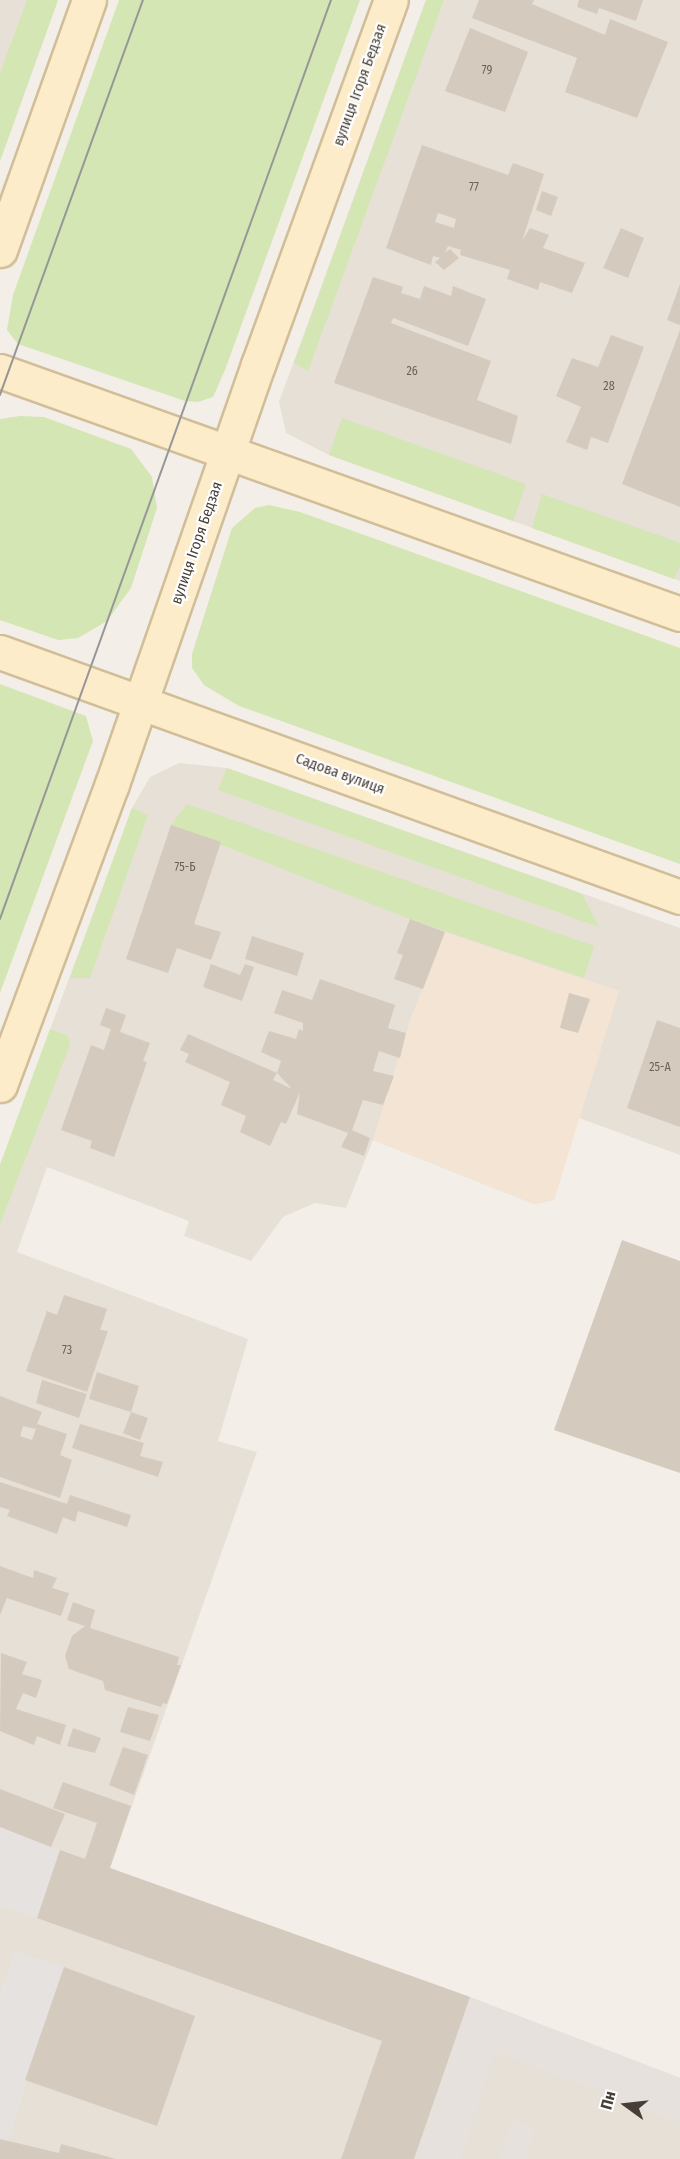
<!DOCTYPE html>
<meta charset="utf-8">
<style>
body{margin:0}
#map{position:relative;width:680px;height:2159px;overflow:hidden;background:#f3efe8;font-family:"Fira Sans Condensed",sans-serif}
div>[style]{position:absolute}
.residential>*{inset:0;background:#e7e0d6}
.commercial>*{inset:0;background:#f4e4d4}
.industrial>*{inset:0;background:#e6e1dd}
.green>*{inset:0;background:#d3e6b3}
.parking>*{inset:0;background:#e5e2e0}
.building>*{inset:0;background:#d5cabe}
.roads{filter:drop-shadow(2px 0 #d1be99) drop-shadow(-2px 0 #d1be99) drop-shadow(0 2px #d1be99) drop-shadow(0 -2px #d1be99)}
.secondary>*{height:33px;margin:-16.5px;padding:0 16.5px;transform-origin:16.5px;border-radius:16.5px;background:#fcecc9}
.tram>*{height:1.5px;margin:-0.75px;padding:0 0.75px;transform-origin:0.75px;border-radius:0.75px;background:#979797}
span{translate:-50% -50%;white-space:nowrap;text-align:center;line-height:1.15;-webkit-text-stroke:4.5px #fff;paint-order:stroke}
.number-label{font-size:12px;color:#6a6259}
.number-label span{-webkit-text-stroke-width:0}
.street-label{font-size:15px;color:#473f37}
.north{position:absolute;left:596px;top:2075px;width:60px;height:60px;-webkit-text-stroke:4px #fff;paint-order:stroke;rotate:285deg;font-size:16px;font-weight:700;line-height:24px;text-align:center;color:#473f37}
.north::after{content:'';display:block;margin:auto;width:21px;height:27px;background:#473f37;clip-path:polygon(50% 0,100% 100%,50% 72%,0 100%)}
</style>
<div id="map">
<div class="residential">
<i style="clip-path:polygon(0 0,58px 0,0 161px)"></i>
<i style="clip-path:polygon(426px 0,680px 0,680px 581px,329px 455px,286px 433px,279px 402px)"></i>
<i style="clip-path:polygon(179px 763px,227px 768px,680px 928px,680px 1155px,579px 1118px,554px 1200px,534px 1204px,373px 1140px,346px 1208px,315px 1203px,283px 1217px,251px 1261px,184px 1236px,189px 1221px,47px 1167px,17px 1252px,248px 1339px,218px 1441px,257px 1452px,110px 1868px,470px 1997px,680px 2078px,680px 2159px,0 2159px,0 1165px,132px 808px,150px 777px)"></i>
</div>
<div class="commercial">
<i style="clip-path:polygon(445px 932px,619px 991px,554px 1200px,534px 1204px,373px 1140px,410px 1020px)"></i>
</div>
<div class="industrial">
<i style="clip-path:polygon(470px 1997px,680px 2078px,680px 2123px,495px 2052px,460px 2159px,414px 2159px)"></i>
<i style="clip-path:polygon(512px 2120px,535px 2127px,525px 2159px,500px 2159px)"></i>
</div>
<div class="green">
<i style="clip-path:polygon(27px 0,58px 0,0 161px,0 73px)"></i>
<i style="clip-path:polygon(119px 0,360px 0,225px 370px,213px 397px,198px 402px,185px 401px,18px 344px,7px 330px,13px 295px)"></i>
<i style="clip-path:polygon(426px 0,444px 0,308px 371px,294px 363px)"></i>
<i style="clip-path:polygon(20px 416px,44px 417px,131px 449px,152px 477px,157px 508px,131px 588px,107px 621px,78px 638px,58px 640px,0 620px,0 419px)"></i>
<i style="clip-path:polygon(342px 418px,526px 484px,513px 521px,329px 455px)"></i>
<i style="clip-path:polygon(542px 494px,680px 543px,680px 566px,674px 579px,532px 528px)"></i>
<i style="clip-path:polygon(269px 505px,300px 512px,680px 648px,680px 864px,239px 706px,204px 685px,192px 668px,192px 654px,232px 528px,255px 508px)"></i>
<i style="clip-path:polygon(0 684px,86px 716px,93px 741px,0 993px)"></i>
<i style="clip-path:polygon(227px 768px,582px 894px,599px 927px,218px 790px)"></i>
<i style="clip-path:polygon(187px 804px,594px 946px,584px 978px,410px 919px,171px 825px)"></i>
<i style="clip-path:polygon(132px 808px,148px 815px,90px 978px,70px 978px)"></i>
<i style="clip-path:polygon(50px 1029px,67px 1035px,70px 1045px,0 1224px,0 1165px)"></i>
</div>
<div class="parking">
<i style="clip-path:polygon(0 1827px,60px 1850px,37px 1918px,0 1906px)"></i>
<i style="clip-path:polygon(15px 1951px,64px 1967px,8px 2141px,0 2139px,0 1994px)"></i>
</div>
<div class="building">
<i style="clip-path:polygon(479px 0,534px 0,532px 4px,605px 35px,610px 19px,668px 42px,637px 118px,565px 92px,577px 58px,472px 18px)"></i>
<i style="clip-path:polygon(579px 0,643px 0,636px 21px,599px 8px,597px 14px,577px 7px)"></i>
<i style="clip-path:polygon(470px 28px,528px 52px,505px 112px,445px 91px)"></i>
<i style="clip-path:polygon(evenodd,422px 145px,508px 175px,513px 163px,544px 174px,522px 241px,530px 228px,549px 235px,543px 248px,585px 263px,572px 293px,540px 282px,538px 290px,507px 279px,510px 270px,460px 255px,461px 250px,448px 246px,445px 253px,450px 249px,459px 258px,444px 270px,435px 262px,440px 258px,433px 256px,431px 265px,386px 248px,422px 145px,438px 213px,456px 219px,454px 228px,435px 222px,438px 213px)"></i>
<i style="clip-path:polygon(542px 191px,558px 197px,551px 216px,536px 210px)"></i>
<i style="clip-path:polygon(621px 228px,644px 238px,628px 278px,603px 268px)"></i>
<i style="clip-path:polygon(373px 277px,403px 287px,401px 293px,420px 299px,424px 286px,451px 296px,453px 286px,486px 299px,468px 346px,393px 318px,391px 323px,491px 361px,477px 400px,518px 416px,511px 444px,334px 383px)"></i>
<i style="clip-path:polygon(680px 284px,680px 325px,667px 320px)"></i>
<i style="clip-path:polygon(680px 330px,680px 507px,622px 484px)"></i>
<i style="clip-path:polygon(611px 335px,644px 347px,608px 443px,591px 437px,587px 450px,566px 442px,581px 407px,556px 396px,572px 358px,598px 367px)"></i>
<i style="clip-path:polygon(171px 825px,221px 842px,194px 924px,221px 932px,211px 960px,177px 948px,168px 973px,126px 959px)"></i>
<i style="clip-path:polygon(410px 919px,445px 932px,423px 989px,394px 979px,403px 955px,397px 953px)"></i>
<i style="clip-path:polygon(252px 936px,304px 953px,297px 976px,245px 959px)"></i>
<i style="clip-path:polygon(211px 964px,240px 975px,245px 964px,254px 967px,242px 1001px,203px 987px)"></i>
<i style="clip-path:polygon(320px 979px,395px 1005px,388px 1028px,406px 1033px,400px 1058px,379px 1051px,373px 1071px,394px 1076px,383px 1105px,363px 1100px,352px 1130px,370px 1138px,364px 1156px,341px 1147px,348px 1133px,297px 1114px,300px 1092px,286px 1124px,281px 1122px,270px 1146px,240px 1132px,246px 1116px,221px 1105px,230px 1082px,185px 1062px,189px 1054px,180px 1050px,188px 1034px,277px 1073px,273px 1080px,292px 1089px,277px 1073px,281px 1061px,261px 1052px,269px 1031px,296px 1039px,299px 1029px,303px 1031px,303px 1023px,274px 1013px,282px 990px,312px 1000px)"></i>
<i style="clip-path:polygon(569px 993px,590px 999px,578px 1033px,560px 1028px)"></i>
<i style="clip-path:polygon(106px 1008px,126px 1015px,120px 1032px,150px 1043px,143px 1061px,147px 1062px,114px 1157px,90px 1148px,92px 1141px,61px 1130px,91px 1045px,104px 1050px,111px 1029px,100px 1025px)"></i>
<i style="clip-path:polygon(657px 1020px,680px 1028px,680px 1127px,627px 1108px)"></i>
<i style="clip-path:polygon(622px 1240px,680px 1261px,680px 1473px,554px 1430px)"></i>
<i style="clip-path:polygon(64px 1295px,107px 1309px,100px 1330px,108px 1331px,87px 1392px,26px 1371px,47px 1311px,57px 1315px)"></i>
<i style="clip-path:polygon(97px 1372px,139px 1386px,131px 1412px,89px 1399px)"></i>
<i style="clip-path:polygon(42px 1380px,87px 1394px,79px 1418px,36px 1403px)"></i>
<i style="clip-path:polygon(evenodd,0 1396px,42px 1412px,37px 1424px,67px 1434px,60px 1455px,72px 1460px,60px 1498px,0 1477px,0 1396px,23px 1426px,36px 1429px,32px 1440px,20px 1436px,23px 1426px)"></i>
<i style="clip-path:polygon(131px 1412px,148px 1418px,140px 1440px,123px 1433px)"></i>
<i style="clip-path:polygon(80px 1424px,144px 1443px,140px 1456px,163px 1462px,158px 1477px,72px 1448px)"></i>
<i style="clip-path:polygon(0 1482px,67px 1504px,70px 1495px,131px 1515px,127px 1527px,78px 1511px,75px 1522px,63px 1517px,57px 1534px,7px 1516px,10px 1510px,0 1507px)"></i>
<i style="clip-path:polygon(0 1566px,33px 1578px,34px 1570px,57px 1578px,52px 1588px,69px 1593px,61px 1616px,7px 1598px,0 1615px)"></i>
<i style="clip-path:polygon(73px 1602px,95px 1610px,90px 1628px,179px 1657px,177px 1665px,181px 1665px,167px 1704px,163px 1703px,161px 1707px,105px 1690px,103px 1681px,69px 1669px,65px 1656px,72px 1636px,85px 1626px,67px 1620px)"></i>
<i style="clip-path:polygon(1px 1653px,27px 1662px,22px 1674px,42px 1680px,36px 1698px,23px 1693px,16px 1709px,66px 1725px,60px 1745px,37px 1736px,34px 1745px,0 1731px)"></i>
<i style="clip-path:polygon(128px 1707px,159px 1715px,150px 1741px,120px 1732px)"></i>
<i style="clip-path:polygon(73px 1728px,101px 1738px,95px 1753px,67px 1746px)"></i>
<i style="clip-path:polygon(123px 1747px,148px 1755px,134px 1795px,109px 1785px)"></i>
<i style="clip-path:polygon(63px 1782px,131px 1806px,110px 1868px,470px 1997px,414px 2159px,341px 2159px,382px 2041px,37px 1918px,60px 1850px,85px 1859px,97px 1823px,53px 1808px)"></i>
<i style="clip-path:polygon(0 1789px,65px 1814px,51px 1847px,0 1827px)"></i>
<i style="clip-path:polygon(64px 1967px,195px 2016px,157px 2126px,25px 2080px)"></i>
<i style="clip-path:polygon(0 2139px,59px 2153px,61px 2144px,116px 2159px,0 2159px)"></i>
</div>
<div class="roads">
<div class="secondary">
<i style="left:0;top:250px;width:265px;rotate:-70.4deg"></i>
<i style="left:0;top:371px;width:722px;rotate:19.66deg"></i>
<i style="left:0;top:652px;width:723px;rotate:19.81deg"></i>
<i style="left:0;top:1085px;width:321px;rotate:-69.6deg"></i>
<i style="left:112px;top:784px;width:444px;rotate:-70.8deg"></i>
<i style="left:258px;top:365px;width:388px;rotate:-70deg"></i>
</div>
</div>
<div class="tram">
<i style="left:0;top:395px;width:420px;rotate:-70.1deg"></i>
<i style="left:0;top:919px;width:977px;rotate:-70.19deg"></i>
</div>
<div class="number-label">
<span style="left:487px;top:71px">79</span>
<span style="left:474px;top:188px">77</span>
<span style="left:412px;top:372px">26</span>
<span style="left:609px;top:387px">28</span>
<span style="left:185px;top:868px">75-Б</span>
<span style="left:660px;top:1068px">25-А</span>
<span style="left:67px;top:1351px">73</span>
</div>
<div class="street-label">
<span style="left:360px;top:85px;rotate:-70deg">вулиця Ігоря Бедзая</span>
<span style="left:197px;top:543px;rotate:-71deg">вулиця Ігоря Бедзая</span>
<span style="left:340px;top:774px;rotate:20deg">Садова вулиця</span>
</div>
<div class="north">Пн</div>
</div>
